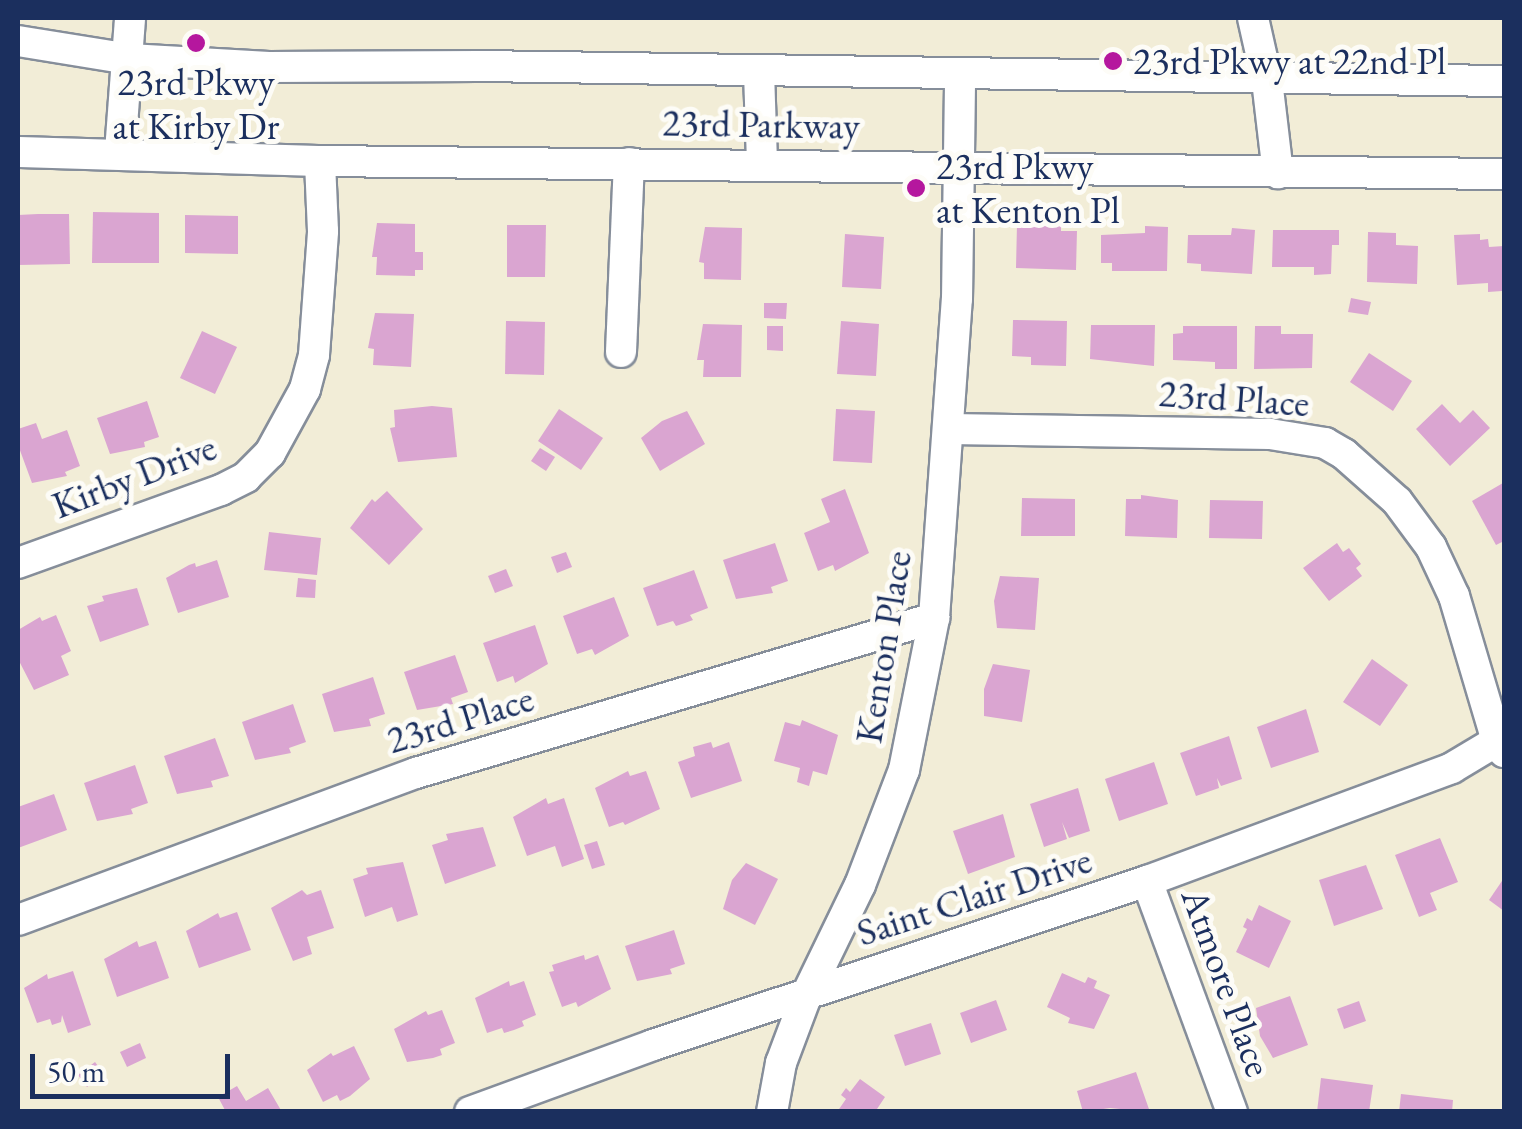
<!DOCTYPE html>
<style>
body{margin:0}
#map{position:relative;width:1522px;height:1129px;overflow:hidden;background:#f2edd7;font-family:"EB Garamond",serif}
div>[style]{position:absolute}
.building>*{inset:0;background:#daa5d1}
.roads{filter:drop-shadow(2px 0 #868e9a) drop-shadow(-2px 0 #868e9a) drop-shadow(0 2px #868e9a) drop-shadow(0 -2px #868e9a)}
.minor>*{height:30px;margin:-15px;padding:0 15px;transform-origin:15px;border-radius:15px;background:#fff}
.dots>*{width:28px;height:28px;translate:-50% -50%;box-sizing:border-box;border:5px solid #fdfcf7;border-radius:50%}
span{translate:-50% -50%;white-space:nowrap;text-align:center;line-height:1.15;-webkit-text-stroke:10px #fdfcf7;paint-order:stroke}
.poi-label{font-size:38px;color:#1b2f5e}
.left{translate:0 -50%;text-align:left}
.street-label{font-size:38px;color:#1b2f5e}
.frame{position:absolute;inset:0;border:20px solid #1b2f5e;pointer-events:none}
.scale{position:absolute;left:30px;top:1054px;width:200px;height:45px;box-sizing:border-box;border:5px solid #1b2f5e;border-top:0;padding-left:12px;font-size:30px;line-height:35px;white-space:nowrap;color:#1b2f5e;-webkit-text-stroke:8px #fdfcf7;paint-order:stroke}
</style>
<div id="map">
<div class="building">
<i style="clip-path:polygon(93px 212px,159px 213px,159px 263px,92px 263px)"></i>
<i style="clip-path:polygon(38px 214px,69px 214px,70px 264px,18px 265px,18px 215px)"></i>
<i style="clip-path:polygon(185px 215px,238px 216px,238px 254px,185px 253px)"></i>
<i style="clip-path:polygon(377px 223px,415px 224px,415px 252px,423px 252px,423px 270px,415px 270px,415px 276px,376px 275px,377px 257px,372px 257px)"></i>
<i style="clip-path:polygon(1017px 224px,1061px 225px,1061px 231px,1077px 231px,1076px 270px,1016px 268px)"></i>
<i style="clip-path:polygon(507px 225px,546px 225px,545px 277px,507px 277px)"></i>
<i style="clip-path:polygon(1145px 226px,1168px 227px,1167px 271px,1112px 271px,1112px 263px,1101px 263px,1101px 235px,1145px 233px)"></i>
<i style="clip-path:polygon(705px 227px,742px 228px,741px 280px,704px 279px,704px 263px,699px 262px)"></i>
<i style="clip-path:polygon(1232px 228px,1255px 230px,1252px 274px,1201px 271px,1201px 264px,1187px 263px,1188px 235px,1231px 235px)"></i>
<i style="clip-path:polygon(1273px 230px,1339px 230px,1339px 245px,1332px 245px,1331px 274px,1314px 275px,1314px 267px,1272px 267px)"></i>
<i style="clip-path:polygon(1368px 232px,1396px 233px,1396px 245px,1418px 246px,1417px 284px,1367px 282px)"></i>
<i style="clip-path:polygon(845px 234px,884px 237px,881px 289px,842px 287px)"></i>
<i style="clip-path:polygon(1480px 234px,1480px 240px,1488px 239px,1489px 247px,1504px 246px,1502px 291px,1488px 292px,1488px 283px,1457px 285px,1454px 235px)"></i>
<i style="clip-path:polygon(1351px 298px,1371px 302px,1368px 315px,1348px 312px)"></i>
<i style="clip-path:polygon(764px 303px,787px 303px,786px 319px,764px 318px)"></i>
<i style="clip-path:polygon(375px 313px,414px 314px,411px 367px,373px 365px,374px 349px,368px 348px)"></i>
<i style="clip-path:polygon(1013px 320px,1067px 321px,1066px 366px,1031px 365px,1031px 357px,1012px 356px)"></i>
<i style="clip-path:polygon(506px 321px,545px 322px,544px 375px,505px 374px)"></i>
<i style="clip-path:polygon(841px 321px,879px 324px,876px 376px,837px 374px)"></i>
<i style="clip-path:polygon(703px 324px,742px 325px,741px 377px,703px 377px,704px 360px,697px 360px)"></i>
<i style="clip-path:polygon(1091px 325px,1155px 325px,1154px 366px,1090px 359px)"></i>
<i style="clip-path:polygon(767px 326px,783px 326px,783px 351px,767px 350px)"></i>
<i style="clip-path:polygon(1183px 326px,1237px 326px,1237px 369px,1215px 369px,1215px 362px,1173px 360px,1173px 334px,1183px 333px)"></i>
<i style="clip-path:polygon(1255px 326px,1281px 326px,1281px 334px,1313px 334px,1312px 368px,1254px 369px)"></i>
<i style="clip-path:polygon(202px 331px,237px 347px,215px 394px,180px 378px)"></i>
<i style="clip-path:polygon(1369px 353px,1412px 381px,1393px 411px,1350px 382px)"></i>
<i style="clip-path:polygon(147px 401px,159px 437px,144px 442px,145px 447px,110px 454px,97px 418px)"></i>
<i style="clip-path:polygon(1442px 404px,1460px 423px,1473px 410px,1490px 428px,1450px 466px,1416px 429px)"></i>
<i style="clip-path:polygon(432px 406px,452px 408px,457px 457px,398px 462px,390px 428px,395px 427px,394px 410px)"></i>
<i style="clip-path:polygon(559px 409px,603px 438px,581px 470px,538px 441px)"></i>
<i style="clip-path:polygon(836px 409px,875px 411px,872px 463px,833px 461px)"></i>
<i style="clip-path:polygon(687px 411px,705px 444px,660px 471px,641px 438px,662px 421px)"></i>
<i style="clip-path:polygon(36px 423px,42px 439px,67px 430px,80px 466px,65px 472px,67px 476px,32px 483px,18px 445px,18px 429px)"></i>
<i style="clip-path:polygon(540px 448px,555px 457px,546px 471px,531px 461px)"></i>
<i style="clip-path:polygon(1503px 483px,1504px 541px,1496px 545px,1472px 501px)"></i>
<i style="clip-path:polygon(845px 489px,869px 553px,835px 571px,833px 565px,818px 571px,804px 533px,830px 522px,821px 499px)"></i>
<i style="clip-path:polygon(387px 491px,423px 529px,389px 565px,350px 528px,372px 499px,375px 502px)"></i>
<i style="clip-path:polygon(1141px 495px,1178px 500px,1177px 538px,1125px 536px,1126px 499px,1141px 499px)"></i>
<i style="clip-path:polygon(1022px 498px,1075px 499px,1075px 536px,1021px 536px)"></i>
<i style="clip-path:polygon(1210px 500px,1263px 501px,1262px 539px,1209px 538px)"></i>
<i style="clip-path:polygon(269px 532px,321px 538px,317px 575px,264px 570px)"></i>
<i style="clip-path:polygon(775px 543px,788px 581px,771px 587px,773px 593px,736px 599px,723px 560px)"></i>
<i style="clip-path:polygon(1337px 543px,1343px 552px,1349px 548px,1361px 564px,1356px 568px,1362px 576px,1329px 601px,1303px 568px)"></i>
<i style="clip-path:polygon(566px 552px,572px 567px,557px 573px,551px 557px)"></i>
<i style="clip-path:polygon(217px 560px,229px 597px,178px 613px,166px 578px,189px 565px,195px 563px,196px 567px)"></i>
<i style="clip-path:polygon(506px 569px,513px 586px,495px 593px,488px 576px)"></i>
<i style="clip-path:polygon(694px 570px,708px 608px,690px 615px,693px 620px,685px 623px,676px 626px,673px 621px,657px 626px,643px 588px)"></i>
<i style="clip-path:polygon(1000px 576px,1039px 578px,1035px 630px,997px 628px,994px 601px)"></i>
<i style="clip-path:polygon(298px 578px,316px 580px,315px 598px,296px 597px)"></i>
<i style="clip-path:polygon(137px 588px,149px 625px,100px 642px,87px 606px,104px 601px,102px 596px)"></i>
<i style="clip-path:polygon(614px 597px,629px 636px,595px 655px,592px 649px,577px 654px,563px 616px)"></i>
<i style="clip-path:polygon(56px 615px,71px 651px,61px 656px,69px 675px,34px 690px,18px 659px,18px 630px,40px 617px,42px 621px)"></i>
<i style="clip-path:polygon(535px 625px,548px 664px,515px 683px,513px 676px,497px 682px,483px 643px)"></i>
<i style="clip-path:polygon(455px 655px,468px 692px,451px 698px,453px 704px,417px 710px,404px 672px)"></i>
<i style="clip-path:polygon(1372px 659px,1408px 685px,1380px 726px,1343px 702px)"></i>
<i style="clip-path:polygon(993px 664px,1030px 670px,1022px 722px,984px 716px,984px 689px)"></i>
<i style="clip-path:polygon(373px 677px,385px 714px,369px 719px,371px 726px,334px 732px,322px 694px)"></i>
<i style="clip-path:polygon(293px 704px,306px 742px,289px 748px,291px 753px,255px 760px,242px 722px)"></i>
<i style="clip-path:polygon(1306px 709px,1319px 752px,1271px 768px,1257px 727px)"></i>
<i style="clip-path:polygon(802px 720px,838px 735px,827px 775px,813px 771px,809px 786px,797px 782px,800px 768px,774px 761px,785px 722px,800px 726px)"></i>
<i style="clip-path:polygon(1229px 736px,1242px 779px,1221px 786px,1217px 778px,1219px 788px,1196px 796px,1180px 753px)"></i>
<i style="clip-path:polygon(215px 738px,229px 776px,211px 781px,213px 787px,177px 794px,164px 756px)"></i>
<i style="clip-path:polygon(711px 742px,713px 748px,729px 742px,742px 781px,691px 798px,678px 762px,695px 756px,693px 747px)"></i>
<i style="clip-path:polygon(1154px 762px,1168px 804px,1119px 821px,1105px 779px)"></i>
<i style="clip-path:polygon(135px 765px,148px 803px,131px 809px,133px 814px,97px 821px,84px 783px)"></i>
<i style="clip-path:polygon(628px 771px,630px 776px,646px 771px,660px 809px,625px 825px,623px 822px,609px 827px,595px 788px)"></i>
<i style="clip-path:polygon(1078px 788px,1090px 831px,1069px 838px,1062px 822px,1067px 839px,1044px 847px,1030px 804px)"></i>
<i style="clip-path:polygon(54px 794px,67px 830px,18px 848px,18px 807px)"></i>
<i style="clip-path:polygon(546px 798px,548px 804px,564px 798px,584px 859px,562px 867px,555px 846px,527px 856px,513px 817px)"></i>
<i style="clip-path:polygon(1003px 814px,1015px 857px,968px 874px,953px 831px)"></i>
<i style="clip-path:polygon(483px 827px,496px 866px,445px 884px,432px 845px,448px 840px,446px 834px)"></i>
<i style="clip-path:polygon(1440px 838px,1458px 882px,1430px 893px,1437px 910px,1419px 917px,1395px 855px)"></i>
<i style="clip-path:polygon(597px 841px,605px 865px,592px 869px,584px 845px)"></i>
<i style="clip-path:polygon(403px 862px,418px 915px,397px 922px,392px 907px,365px 917px,353px 879px,368px 874px,366px 868px)"></i>
<i style="clip-path:polygon(746px 863px,778px 879px,755px 925px,723px 909px,732px 880px)"></i>
<i style="clip-path:polygon(1366px 865px,1383px 909px,1334px 926px,1319px 880px)"></i>
<i style="clip-path:polygon(1504px 878px,1504px 911px,1489px 900px)"></i>
<i style="clip-path:polygon(302px 890px,307px 895px,321px 890px,334px 928px,307px 937px,312px 954px,293px 961px,271px 908px)"></i>
<i style="clip-path:polygon(1259px 905px,1291px 921px,1269px 968px,1236px 952px,1247px 929px,1243px 927px,1247px 918px,1252px 921px)"></i>
<i style="clip-path:polygon(237px 912px,251px 950px,199px 968px,186px 931px,218px 913px,220px 918px)"></i>
<i style="clip-path:polygon(674px 930px,685px 964px,670px 969px,672px 974px,637px 981px,625px 946px)"></i>
<i style="clip-path:polygon(137px 941px,139px 947px,156px 941px,169px 978px,117px 997px,104px 959px)"></i>
<i style="clip-path:polygon(584px 955px,585px 960px,598px 955px,611px 989px,578px 1007px,576px 1002px,562px 1007px,549px 972px,554px 971px,552px 965px)"></i>
<i style="clip-path:polygon(73px 971px,91px 1025px,68px 1033px,62px 1015px,61px 1022px,52px 1025px,50px 1019px,37px 1023px,24px 988px,47px 974px,48px 979px)"></i>
<i style="clip-path:polygon(1062px 973px,1085px 983px,1088px 977px,1097px 981px,1094px 988px,1110px 995px,1094px 1029px,1068px 1023px,1070px 1018px,1047px 1007px)"></i>
<i style="clip-path:polygon(509px 981px,510px 986px,524px 981px,536px 1015px,522px 1021px,524px 1026px,514px 1030px,504px 1033px,502px 1028px,487px 1033px,475px 998px)"></i>
<i style="clip-path:polygon(1290px 996px,1308px 1045px,1273px 1058px,1260px 1036px,1256px 1008px)"></i>
<i style="clip-path:polygon(996px 1000px,1007px 1030px,971px 1043px,960px 1013px)"></i>
<i style="clip-path:polygon(1359px 1001px,1366px 1021px,1344px 1029px,1337px 1009px)"></i>
<i style="clip-path:polygon(442px 1010px,455px 1043px,440px 1049px,442px 1055px,433px 1058px,407px 1062px,394px 1029px,426px 1011px,428px 1015px)"></i>
<i style="clip-path:polygon(931px 1023px,941px 1054px,905px 1066px,894px 1035px)"></i>
<i style="clip-path:polygon(140px 1043px,146px 1058px,127px 1067px,120px 1052px)"></i>
<i style="clip-path:polygon(354px 1046px,370px 1079px,350px 1096px,340px 1101px,337px 1095px,323px 1102px,307px 1070px,331px 1053px,333px 1056px)"></i>
<i style="clip-path:polygon(95px 1062px,104px 1074px,87px 1087px,78px 1075px)"></i>
<i style="clip-path:polygon(1136px 1072px,1150px 1112px,1110px 1108px,1083px 1112px,1077px 1091px)"></i>
<i style="clip-path:polygon(1321px 1078px,1373px 1085px,1369px 1112px,1317px 1112px)"></i>
<i style="clip-path:polygon(860px 1079px,885px 1097px,875px 1112px,837px 1112px,846px 1099px,841px 1095px,846px 1088px,850px 1092px)"></i>
<i style="clip-path:polygon(237px 1086px,246px 1101px,268px 1088px,282px 1112px,226px 1112px,218px 1097px)"></i>
<i style="clip-path:polygon(1401px 1094px,1453px 1100px,1452px 1112px,1399px 1112px)"></i>
</div>
<div class="roads">
<div class="minor">
<i style="left:1253px;top:18px;width:64px;rotate:77.3deg"></i>
<i style="left:1267px;top:80px;width:94px;rotate:83.3deg"></i>
<i style="left:18px;top:41px;width:112px;rotate:9.2deg"></i>
<i style="left:129px;top:59px;width:140px;rotate:3.3deg"></i>
<i style="left:269px;top:67px;width:209px;rotate:-0.3deg"></i>
<i style="left:478px;top:66px;width:1026px;rotate:0.84deg"></i>
<i style="left:759px;top:72px;width:92px;rotate:88.1deg"></i>
<i style="left:18px;top:152px;width:302px;rotate:1.7deg"></i>
<i style="left:320px;top:161px;width:1184px;rotate:0.63deg"></i>
<i style="left:120px;top:152px;width:134px;rotate:-85.7deg"></i>
<i style="left:621px;top:352px;width:189px;rotate:-87.6deg"></i>
<i style="left:950px;top:429px;width:320px;rotate:0.9deg"></i>
<i style="left:1270px;top:434px;width:56px;rotate:9.3deg"></i>
<i style="left:1325px;top:443px;width:22px;rotate:30deg"></i>
<i style="left:1344px;top:454px;width:71px;rotate:41.6deg"></i>
<i style="left:1397px;top:501px;width:57px;rotate:53.5deg"></i>
<i style="left:1431px;top:547px;width:54px;rotate:64.9deg"></i>
<i style="left:1454px;top:596px;width:151px;rotate:73.5deg"></i>
<i style="left:1497px;top:741px;width:13px;rotate:58deg"></i>
<i style="left:18px;top:563px;width:216px;rotate:-19.8deg"></i>
<i style="left:221px;top:490px;width:28px;rotate:-27deg"></i>
<i style="left:246px;top:477px;width:34px;rotate:-45deg"></i>
<i style="left:270px;top:453px;width:73px;rotate:-61.3deg"></i>
<i style="left:305px;top:389px;width:35px;rotate:-75deg"></i>
<i style="left:314px;top:355px;width:124px;rotate:-85.8deg"></i>
<i style="left:323px;top:231px;width:70px;rotate:-92.5deg"></i>
<i style="left:1147px;top:881px;width:246px;rotate:69.8deg"></i>
<i style="left:18px;top:920px;width:424px;rotate:-20.3deg"></i>
<i style="left:416px;top:773px;width:541px;rotate:-16.66deg"></i>
<i style="left:470px;top:1112px;width:195px;rotate:-20.1deg"></i>
<i style="left:653px;top:1045px;width:521px;rotate:-18.37deg"></i>
<i style="left:1147px;top:881px;width:325px;rotate:-20.3deg"></i>
<i style="left:1452px;top:768px;width:52px;rotate:-31deg"></i>
<i style="left:772px;top:1112px;width:50px;rotate:-79.6deg"></i>
<i style="left:781px;top:1063px;width:74px;rotate:-69.4deg"></i>
<i style="left:807px;top:994px;width:121px;rotate:-64.1deg"></i>
<i style="left:860px;top:885px;width:123px;rotate:-69.1deg"></i>
<i style="left:904px;top:770px;width:155px;rotate:-78.8deg"></i>
<i style="left:934px;top:618px;width:320px;rotate:-85.9deg"></i>
<i style="left:957px;top:299px;width:225px;rotate:-89.2deg"></i>
</div>
</div>
<div class="dots">
<i style="left:196px;top:43px;background:#b5179e"></i>
<i style="left:1113px;top:61px;background:#b5179e"></i>
<i style="left:916px;top:188px;background:#b5179e"></i>
</div>
<div class="poi-label">
<span class="left" style="left:1133px;top:61px">23rd Pkwy at 22nd Pl</span>
<span style="left:196px;top:104px">23rd Pkwy<br>at Kirby Dr</span>
<span class="left" style="left:936px;top:188px">23rd Pkwy<br>at Kenton Pl</span>
</div>
<div class="street-label">
<span style="left:761px;top:124px;rotate:1deg">23rd Parkway</span>
<span style="left:1234px;top:398px;rotate:4deg">23rd Place</span>
<span style="left:134px;top:476px;rotate:-21deg">Kirby Drive</span>
<span style="left:883px;top:647px;rotate:-81deg">Kenton Place</span>
<span style="left:460px;top:719px;rotate:-17deg">23rd Place</span>
<span style="left:974px;top:896px;rotate:-18deg">Saint Clair Drive</span>
<span style="left:1227px;top:982px;rotate:70deg">Atmore Place</span>
</div>
<div class="frame"></div>
<div class="scale">50 m</div>
</div>
